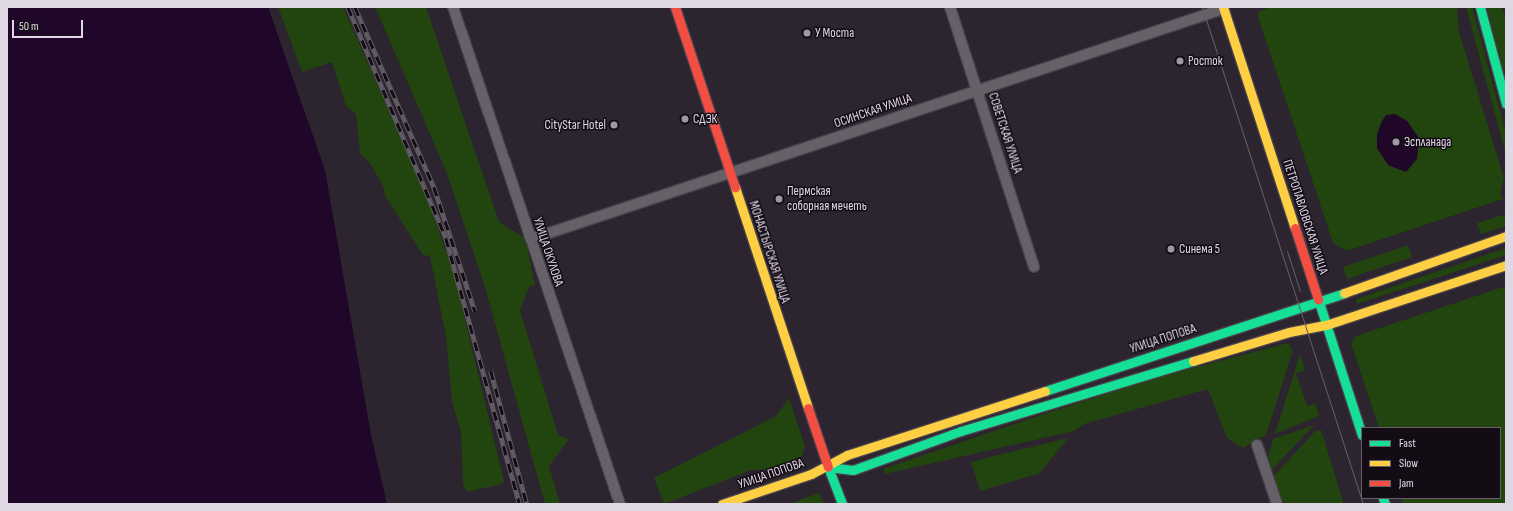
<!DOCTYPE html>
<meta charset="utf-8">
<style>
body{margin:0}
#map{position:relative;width:1513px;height:511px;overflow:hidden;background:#2c242f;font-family:"Sofia Sans Condensed",sans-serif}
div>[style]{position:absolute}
.green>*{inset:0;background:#22440f}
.water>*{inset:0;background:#200629}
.roads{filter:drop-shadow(1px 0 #49424c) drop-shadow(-1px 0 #49424c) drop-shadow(0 1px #49424c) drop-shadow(0 -1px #49424c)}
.street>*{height:10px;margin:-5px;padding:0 5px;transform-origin:5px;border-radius:5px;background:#666068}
.fast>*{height:9px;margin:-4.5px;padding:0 4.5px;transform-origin:4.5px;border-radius:4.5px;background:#16e098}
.slow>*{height:9px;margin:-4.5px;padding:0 4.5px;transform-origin:4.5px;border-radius:4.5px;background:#ffcf43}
.jam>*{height:9px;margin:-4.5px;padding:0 4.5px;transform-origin:4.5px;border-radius:4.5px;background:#f24e42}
.tram>*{height:1px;margin:-0.5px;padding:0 0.5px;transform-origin:0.5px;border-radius:0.5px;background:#635d65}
.rail>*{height:4.5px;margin-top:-2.25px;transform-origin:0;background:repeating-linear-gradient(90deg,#130c15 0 9px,#635d65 0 18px);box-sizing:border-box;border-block:1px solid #635d65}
.dots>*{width:11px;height:11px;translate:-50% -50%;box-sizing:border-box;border:2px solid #130c15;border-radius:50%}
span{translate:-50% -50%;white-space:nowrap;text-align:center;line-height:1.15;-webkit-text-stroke:3px #130c15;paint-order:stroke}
.poi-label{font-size:13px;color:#e0d7e4}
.left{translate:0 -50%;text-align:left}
.right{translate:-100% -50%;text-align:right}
.street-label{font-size:13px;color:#e0d7e4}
.frame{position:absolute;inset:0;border:8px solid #e0d7e4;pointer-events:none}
.legend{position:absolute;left:1361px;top:427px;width:140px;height:72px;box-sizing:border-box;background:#130c15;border:1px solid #655d68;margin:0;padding:5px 7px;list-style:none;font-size:12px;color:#e0d7e4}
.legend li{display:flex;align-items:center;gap:8px;height:20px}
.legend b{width:20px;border:1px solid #655d68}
.scale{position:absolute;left:12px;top:20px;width:71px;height:18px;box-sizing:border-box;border:2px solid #e0d7e4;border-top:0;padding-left:5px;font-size:12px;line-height:14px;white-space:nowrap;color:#e0d7e4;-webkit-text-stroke:3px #130c15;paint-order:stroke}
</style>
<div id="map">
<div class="green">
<i style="clip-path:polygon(278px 7px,343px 7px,426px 195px,454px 274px,504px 481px,501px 484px,467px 492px,463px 484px,461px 433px,452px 401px,446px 337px,430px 256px,423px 255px,385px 196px,384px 188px,370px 163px,360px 153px,356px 114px,346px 106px,332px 62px,302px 72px)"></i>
<i style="clip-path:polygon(375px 7px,426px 7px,499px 222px,525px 238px,535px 285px,529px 287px,520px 310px,558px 435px,569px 439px,549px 466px,560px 504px,545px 504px,485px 287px,446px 171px)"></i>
<i style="clip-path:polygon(1271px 7px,1457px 7px,1459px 32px,1504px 178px,1500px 193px,1503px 199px,1346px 251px,1333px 243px,1258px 17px,1258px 12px)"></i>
<i style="clip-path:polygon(1466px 7px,1472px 7px,1506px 133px,1506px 155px)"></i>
<i style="clip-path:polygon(1487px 7px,1501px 7px,1506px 18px,1506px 68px,1503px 71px)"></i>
<i style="clip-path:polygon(1506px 214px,1506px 226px,1481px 234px,1477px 223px)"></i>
<i style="clip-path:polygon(1408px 245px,1412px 257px,1347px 279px,1343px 267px)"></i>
<i style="clip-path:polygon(1506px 248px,1506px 255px,1357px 304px,1356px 299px)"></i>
<i style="clip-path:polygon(1506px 286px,1506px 504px,1403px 504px,1401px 498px,1500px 498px,1500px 428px,1379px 428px,1351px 343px,1356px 336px)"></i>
<i style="clip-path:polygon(1288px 343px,1293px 350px,1266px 435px,1243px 448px,1227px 438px,1208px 389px,1084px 424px,1074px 431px,885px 474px,883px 469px,1041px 415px,1158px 377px)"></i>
<i style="clip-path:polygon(1300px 354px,1305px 370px,1296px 373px,1307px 406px,1316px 404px,1319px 416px,1275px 434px)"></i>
<i style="clip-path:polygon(789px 398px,805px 446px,802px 456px,768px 469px,751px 470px,664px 504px,654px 478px,776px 416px)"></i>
<i style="clip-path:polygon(1314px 425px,1272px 470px,1268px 457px,1273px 439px)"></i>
<i style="clip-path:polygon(1321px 430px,1344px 504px,1288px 504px,1278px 498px,1272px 478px,1315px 431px)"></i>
<i style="clip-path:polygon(1068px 438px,1040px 473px,980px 491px,971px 462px)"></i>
<i style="clip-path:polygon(819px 493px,825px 504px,788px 504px)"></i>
</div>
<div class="water">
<i style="clip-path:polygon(7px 7px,268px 7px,325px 170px,371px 435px,387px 504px,7px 504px)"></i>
<i style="clip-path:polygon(1395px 114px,1407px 121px,1419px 138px,1417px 159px,1406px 172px,1388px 165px,1377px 148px,1377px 134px,1382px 121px,1386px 115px)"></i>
</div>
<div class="roads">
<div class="street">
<i style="left:453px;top:7px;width:524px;rotate:71.43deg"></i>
<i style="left:950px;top:7px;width:273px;rotate:72.1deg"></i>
<i style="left:531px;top:239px;width:729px;rotate:-18.39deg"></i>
<i style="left:1257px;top:445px;width:62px;rotate:71.3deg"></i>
</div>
<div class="fast">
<i style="left:1480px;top:7px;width:100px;rotate:75deg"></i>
<i style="left:1318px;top:299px;width:143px;rotate:72.1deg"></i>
<i style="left:1045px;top:391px;width:315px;rotate:-18.1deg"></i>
<i style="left:828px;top:467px;width:40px;rotate:69deg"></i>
<i style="left:828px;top:467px;width:25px;rotate:7deg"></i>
<i style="left:853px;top:470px;width:115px;rotate:-19.9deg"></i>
<i style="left:961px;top:431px;width:242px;rotate:-16.8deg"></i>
<i style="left:1383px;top:498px;width:6px;rotate:72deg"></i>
</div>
<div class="slow">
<i style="left:1223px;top:7px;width:232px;rotate:72deg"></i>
<i style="left:735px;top:187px;width:233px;rotate:71.7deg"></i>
<i style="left:1344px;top:293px;width:172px;rotate:-19.4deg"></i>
<i style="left:1193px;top:361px;width:100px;rotate:-16.8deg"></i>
<i style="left:1289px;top:332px;width:38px;rotate:-11deg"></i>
<i style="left:1326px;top:325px;width:190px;rotate:-18.4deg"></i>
<i style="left:722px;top:504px;width:94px;rotate:-18.6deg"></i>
<i style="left:811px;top:474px;width:41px;rotate:-27.8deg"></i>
<i style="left:847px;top:455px;width:208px;rotate:-17.9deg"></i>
</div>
<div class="jam">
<i style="left:675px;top:7px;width:190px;rotate:71.6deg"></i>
<i style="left:1295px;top:228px;width:75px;rotate:72.1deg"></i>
<i style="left:808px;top:408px;width:62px;rotate:71.3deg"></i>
</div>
</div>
<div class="tram">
<i style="left:1202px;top:7px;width:522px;rotate:72.05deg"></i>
<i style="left:1287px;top:251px;width:42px;rotate:72deg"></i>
</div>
<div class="rail">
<i style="left:348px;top:7px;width:251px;rotate:67deg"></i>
<i style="left:446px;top:238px;width:276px;rotate:74.5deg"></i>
<i style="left:355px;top:7px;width:197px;rotate:66.3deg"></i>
<i style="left:434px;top:187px;width:131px;rotate:71.7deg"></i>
<i style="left:491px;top:371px;width:138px;rotate:74.9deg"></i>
</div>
<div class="dots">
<i style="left:807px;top:33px;background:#a198a5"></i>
<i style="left:1180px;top:61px;background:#a198a5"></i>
<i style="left:685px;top:119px;background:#a198a5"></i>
<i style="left:614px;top:125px;background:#a198a5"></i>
<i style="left:1396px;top:142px;background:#a198a5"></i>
<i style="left:779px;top:199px;background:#a198a5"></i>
<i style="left:1171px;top:249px;background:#a198a5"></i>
</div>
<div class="poi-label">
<span class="left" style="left:815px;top:33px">У Моста</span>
<span class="left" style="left:1188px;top:61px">Росток</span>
<span class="left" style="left:693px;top:119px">СДЭК</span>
<span class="right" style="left:606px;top:125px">CityStar Hotel</span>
<span class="left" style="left:1404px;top:142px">Эспланада</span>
<span class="left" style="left:787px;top:199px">Пермская<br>соборная мечеть</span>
<span class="left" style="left:1179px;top:249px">Синема 5</span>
</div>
<div class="street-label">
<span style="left:873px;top:111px;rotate:-19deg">ОСИНСКАЯ УЛИЦА</span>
<span style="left:1005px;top:133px;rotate:72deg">СОВЕТСКАЯ УЛИЦА</span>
<span style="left:1305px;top:217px;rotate:72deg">ПЕТРОПАВЛОВСКАЯ УЛИЦА</span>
<span style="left:548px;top:252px;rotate:72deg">УЛИЦА ОКУЛОВА</span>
<span style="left:769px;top:252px;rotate:72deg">МОНАСТЫРСКАЯ УЛИЦА</span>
<span style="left:1163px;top:339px;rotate:-18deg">УЛИЦА ПОПОВА</span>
<span style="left:771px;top:474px;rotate:-19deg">УЛИЦА ПОПОВА</span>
</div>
<div class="frame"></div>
<ul class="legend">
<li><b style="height:5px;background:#16e098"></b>Fast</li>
<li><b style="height:5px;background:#ffcf43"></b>Slow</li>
<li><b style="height:5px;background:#f24e42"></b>Jam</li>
</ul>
<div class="scale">50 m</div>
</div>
